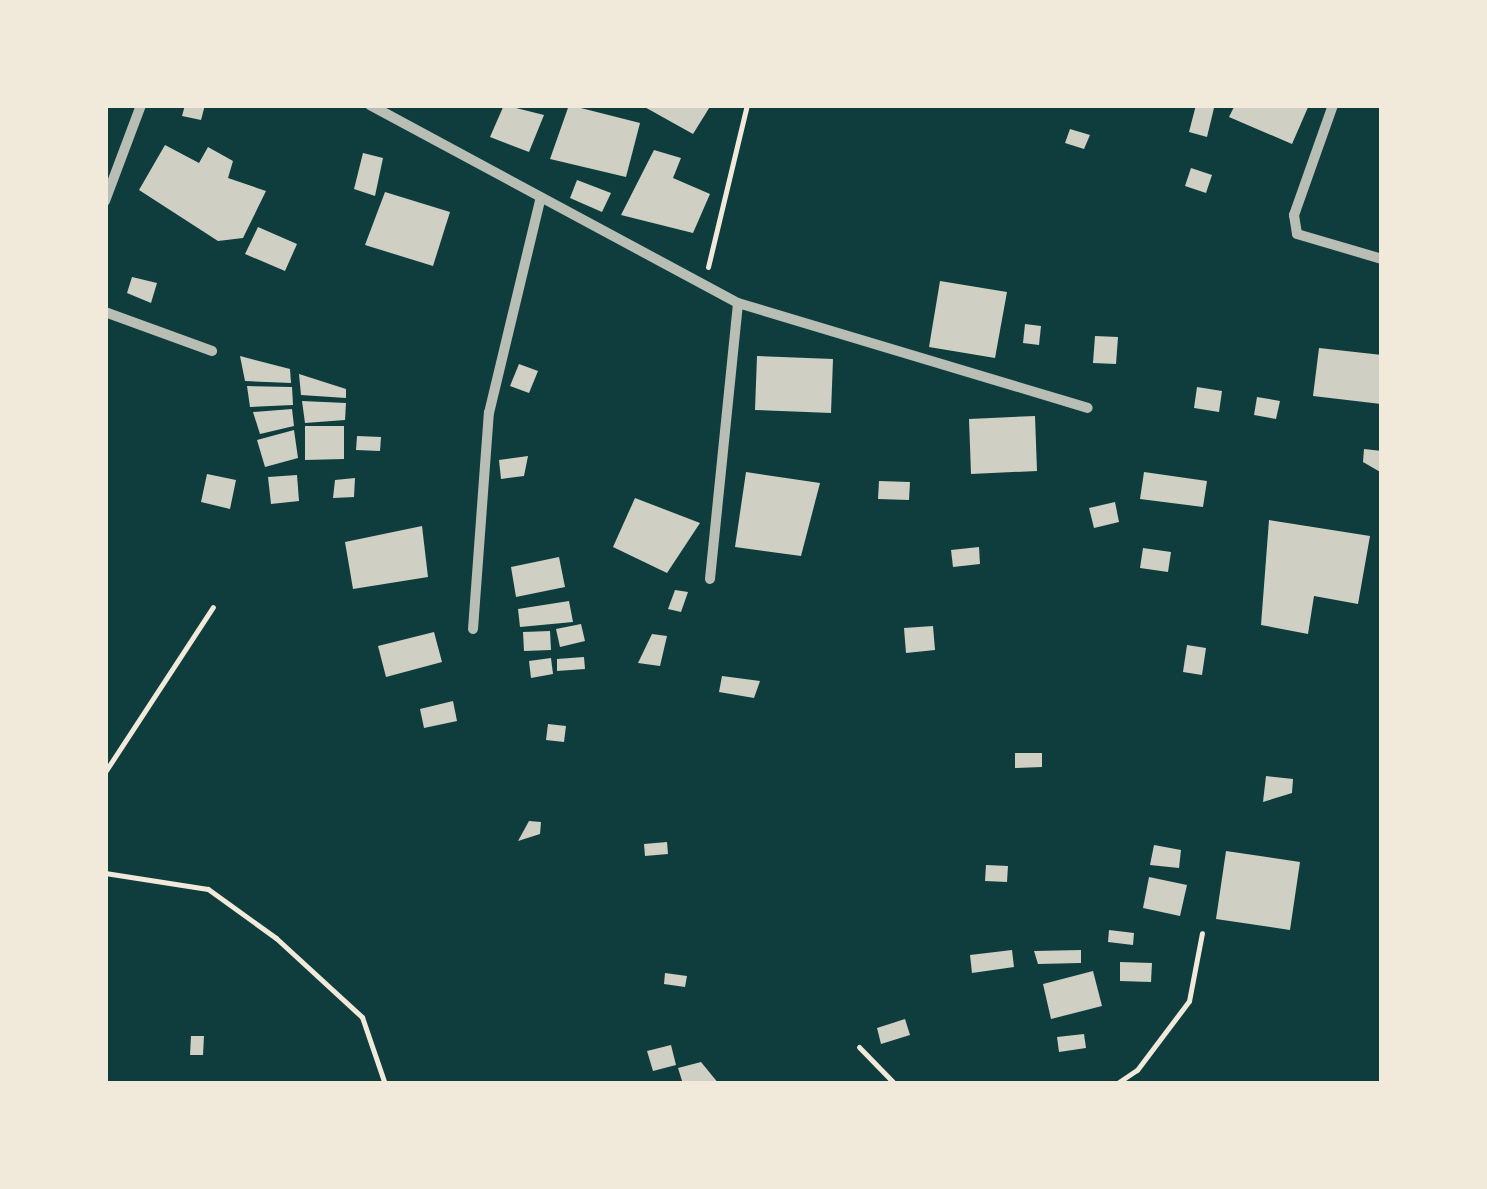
<!DOCTYPE html>
<style>
body{margin:0}
#map{position:relative;width:1487px;height:1189px;overflow:hidden;background:#0f3d3e;font-family:Jost,sans-serif}
div>[style]{position:absolute}
.building>*{inset:0;background:#cfcfc3}
.path>*{height:5px;margin:-2.5px;padding:0 2.5px;transform-origin:2.5px;border-radius:2.5px;background:#f1e9da}
.minor>*{height:10px;margin:-5px;padding:0 5px;transform-origin:5px;border-radius:5px;background:#b8beb3}
span{translate:-50% -50%;white-space:nowrap;text-align:center;line-height:1.15;-webkit-text-stroke:8px #f1e9da;paint-order:stroke}
.frame{position:absolute;inset:0;border:108px solid #f1e9da;pointer-events:none}
</style>
<div id="map">
<div class="building">
<i style="clip-path:polygon(185px 105px,205px 105px,201px 120px,182px 116px)"></i>
<i style="clip-path:polygon(504px 105px,544px 115px,529px 152px,490px 137px)"></i>
<i style="clip-path:polygon(569px 105px,640px 123px,626px 177px,550px 159px)"></i>
<i style="clip-path:polygon(641px 105px,711px 105px,693px 134px)"></i>
<i style="clip-path:polygon(1196px 105px,1214px 108px,1207px 137px,1189px 132px)"></i>
<i style="clip-path:polygon(1235px 105px,1309px 105px,1292px 144px,1229px 117px)"></i>
<i style="clip-path:polygon(1070px 129px,1090px 135px,1084px 149px,1065px 143px)"></i>
<i style="clip-path:polygon(165px 145px,199px 163px,208px 147px,233px 161px,228px 178px,266px 191px,243px 238px,218px 241px,139px 190px)"></i>
<i style="clip-path:polygon(654px 150px,681px 158px,673px 178px,710px 194px,693px 233px,621px 215px)"></i>
<i style="clip-path:polygon(363px 153px,383px 158px,375px 196px,354px 189px)"></i>
<i style="clip-path:polygon(1191px 168px,1212px 175px,1206px 193px,1185px 186px)"></i>
<i style="clip-path:polygon(577px 180px,611px 193px,602px 212px,570px 198px)"></i>
<i style="clip-path:polygon(385px 192px,450px 212px,433px 266px,365px 245px)"></i>
<i style="clip-path:polygon(258px 227px,297px 244px,285px 271px,245px 254px)"></i>
<i style="clip-path:polygon(132px 277px,157px 283px,151px 303px,127px 293px)"></i>
<i style="clip-path:polygon(940px 281px,1007px 292px,995px 358px,929px 347px)"></i>
<i style="clip-path:polygon(1025px 324px,1041px 326px,1039px 345px,1023px 343px)"></i>
<i style="clip-path:polygon(1095px 336px,1118px 337px,1116px 364px,1093px 363px)"></i>
<i style="clip-path:polygon(1319px 348px,1382px 355px,1381px 404px,1313px 396px)"></i>
<i style="clip-path:polygon(240px 356px,290px 369px,291px 383px,245px 381px)"></i>
<i style="clip-path:polygon(757px 356px,833px 359px,831px 413px,755px 410px)"></i>
<i style="clip-path:polygon(519px 364px,538px 371px,529px 393px,510px 386px)"></i>
<i style="clip-path:polygon(299px 374px,346px 389px,346px 398px,301px 395px)"></i>
<i style="clip-path:polygon(247px 386px,292px 387px,293px 405px,250px 407px)"></i>
<i style="clip-path:polygon(1197px 387px,1222px 391px,1219px 412px,1194px 408px)"></i>
<i style="clip-path:polygon(1257px 397px,1280px 401px,1276px 419px,1254px 415px)"></i>
<i style="clip-path:polygon(302px 401px,346px 403px,345px 420px,305px 423px)"></i>
<i style="clip-path:polygon(292px 409px,294px 426px,260px 434px,253px 412px)"></i>
<i style="clip-path:polygon(1035px 416px,1037px 471px,971px 474px,969px 419px)"></i>
<i style="clip-path:polygon(305px 426px,344px 426px,344px 459px,305px 460px)"></i>
<i style="clip-path:polygon(294px 430px,298px 458px,265px 467px,257px 440px)"></i>
<i style="clip-path:polygon(357px 436px,381px 437px,380px 451px,356px 450px)"></i>
<i style="clip-path:polygon(1364px 449px,1382px 451px,1382px 473px,1363px 462px)"></i>
<i style="clip-path:polygon(528px 456px,524px 476px,501px 479px,499px 460px)"></i>
<i style="clip-path:polygon(746px 472px,820px 483px,801px 556px,735px 547px)"></i>
<i style="clip-path:polygon(1144px 472px,1207px 481px,1203px 507px,1140px 499px)"></i>
<i style="clip-path:polygon(207px 474px,236px 480px,230px 509px,201px 502px)"></i>
<i style="clip-path:polygon(297px 475px,299px 501px,271px 504px,268px 477px)"></i>
<i style="clip-path:polygon(355px 478px,354px 497px,333px 498px,335px 480px)"></i>
<i style="clip-path:polygon(879px 481px,910px 482px,909px 500px,878px 499px)"></i>
<i style="clip-path:polygon(635px 498px,700px 523px,667px 573px,613px 547px)"></i>
<i style="clip-path:polygon(1115px 502px,1119px 522px,1094px 528px,1089px 508px)"></i>
<i style="clip-path:polygon(1269px 520px,1370px 536px,1358px 604px,1314px 596px,1308px 634px,1261px 625px)"></i>
<i style="clip-path:polygon(422px 526px,428px 577px,353px 589px,345px 542px)"></i>
<i style="clip-path:polygon(979px 547px,980px 564px,953px 567px,951px 550px)"></i>
<i style="clip-path:polygon(1143px 548px,1171px 552px,1168px 572px,1140px 568px)"></i>
<i style="clip-path:polygon(559px 557px,565px 587px,516px 597px,511px 567px)"></i>
<i style="clip-path:polygon(675px 590px,688px 592px,681px 612px,668px 609px)"></i>
<i style="clip-path:polygon(569px 601px,573px 622px,520px 627px,518px 609px)"></i>
<i style="clip-path:polygon(581px 624px,585px 641px,560px 647px,556px 629px)"></i>
<i style="clip-path:polygon(933px 626px,935px 650px,906px 653px,904px 628px)"></i>
<i style="clip-path:polygon(550px 631px,551px 650px,524px 651px,523px 632px)"></i>
<i style="clip-path:polygon(434px 632px,442px 662px,386px 677px,378px 646px)"></i>
<i style="clip-path:polygon(652px 634px,667px 636px,660px 666px,638px 663px)"></i>
<i style="clip-path:polygon(1187px 645px,1206px 648px,1202px 675px,1183px 672px)"></i>
<i style="clip-path:polygon(584px 657px,585px 669px,557px 671px,557px 659px)"></i>
<i style="clip-path:polygon(551px 658px,553px 674px,531px 678px,529px 661px)"></i>
<i style="clip-path:polygon(722px 676px,760px 681px,754px 698px,719px 692px)"></i>
<i style="clip-path:polygon(453px 701px,457px 721px,424px 728px,420px 709px)"></i>
<i style="clip-path:polygon(548px 724px,566px 726px,564px 742px,546px 740px)"></i>
<i style="clip-path:polygon(1015px 753px,1042px 753px,1042px 767px,1015px 768px)"></i>
<i style="clip-path:polygon(1266px 776px,1293px 779px,1292px 793px,1263px 802px)"></i>
<i style="clip-path:polygon(529px 821px,541px 822px,540px 834px,518px 841px)"></i>
<i style="clip-path:polygon(667px 842px,668px 854px,645px 856px,644px 844px)"></i>
<i style="clip-path:polygon(1154px 845px,1181px 850px,1179px 868px,1150px 865px)"></i>
<i style="clip-path:polygon(1226px 851px,1300px 862px,1290px 930px,1216px 919px)"></i>
<i style="clip-path:polygon(986px 865px,1008px 866px,1007px 882px,985px 881px)"></i>
<i style="clip-path:polygon(1149px 877px,1187px 885px,1180px 916px,1143px 908px)"></i>
<i style="clip-path:polygon(1109px 930px,1134px 933px,1133px 945px,1108px 942px)"></i>
<i style="clip-path:polygon(1012px 950px,1014px 967px,972px 973px,970px 955px)"></i>
<i style="clip-path:polygon(1081px 950px,1081px 963px,1038px 964px,1034px 951px)"></i>
<i style="clip-path:polygon(1120px 962px,1152px 963px,1151px 982px,1120px 981px)"></i>
<i style="clip-path:polygon(1093px 971px,1102px 1006px,1051px 1019px,1043px 984px)"></i>
<i style="clip-path:polygon(665px 973px,687px 976px,685px 987px,664px 984px)"></i>
<i style="clip-path:polygon(905px 1019px,910px 1035px,881px 1044px,877px 1028px)"></i>
<i style="clip-path:polygon(1084px 1034px,1086px 1048px,1059px 1052px,1057px 1037px)"></i>
<i style="clip-path:polygon(191px 1036px,204px 1036px,203px 1055px,190px 1055px)"></i>
<i style="clip-path:polygon(671px 1045px,676px 1065px,653px 1071px,647px 1051px)"></i>
<i style="clip-path:polygon(701px 1062px,719px 1084px,683px 1084px,678px 1068px)"></i>
</div>
<div class="path">
<i style="left:708px;top:267px;width:167px;rotate:-76.5deg"></i>
<i style="left:105px;top:772px;width:197px;rotate:-56.8deg"></i>
<i style="left:105px;top:873px;width:104px;rotate:8.8deg"></i>
<i style="left:208px;top:889px;width:84px;rotate:35.8deg"></i>
<i style="left:276px;top:938px;width:117px;rotate:42.6deg"></i>
<i style="left:362px;top:1017px;width:71px;rotate:71.1deg"></i>
<i style="left:859px;top:1047px;width:52px;rotate:45.8deg"></i>
<i style="left:1116px;top:1084px;width:25px;rotate:-34deg"></i>
<i style="left:1137px;top:1070px;width:86px;rotate:-53deg"></i>
<i style="left:1189px;top:1001px;width:69px;rotate:-79.2deg"></i>
</div>
<div class="minor">
<i style="left:370px;top:105px;width:418px;rotate:28.3deg"></i>
<i style="left:738px;top:303px;width:365px;rotate:16.7deg"></i>
<i style="left:1333px;top:105px;width:117px;rotate:109.5deg"></i>
<i style="left:1294px;top:215px;width:19px;rotate:81deg"></i>
<i style="left:1297px;top:234px;width:89px;rotate:16.4deg"></i>
<i style="left:105px;top:201px;width:103px;rotate:-69.4deg"></i>
<i style="left:105px;top:312px;width:114px;rotate:20deg"></i>
<i style="left:710px;top:579px;width:277px;rotate:-84.2deg"></i>
<i style="left:473px;top:629px;width:217px;rotate:-85.8deg"></i>
<i style="left:489px;top:413px;width:219px;rotate:-76.5deg"></i>
</div>
<div class="frame"></div>
</div>
